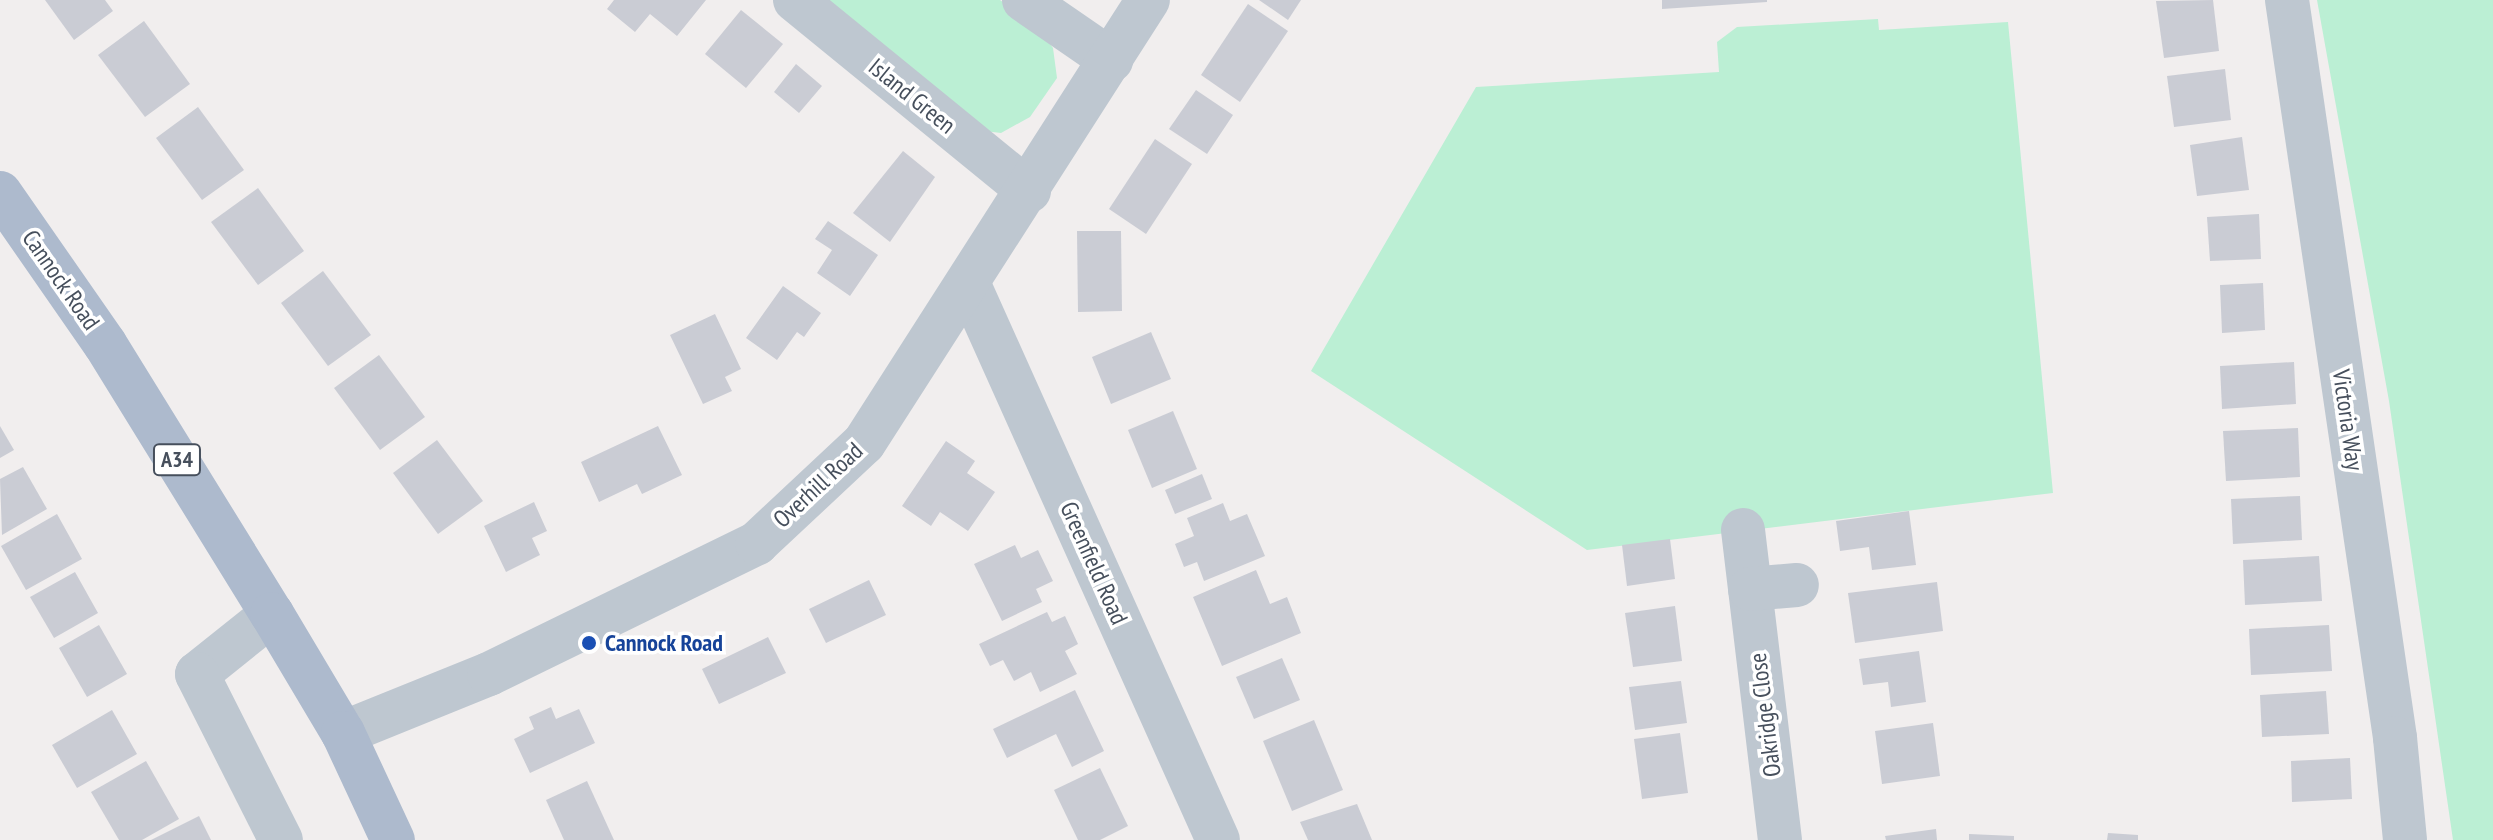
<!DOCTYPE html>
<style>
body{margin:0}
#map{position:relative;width:2493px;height:840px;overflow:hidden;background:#f1eeee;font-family:"PT Sans Narrow",sans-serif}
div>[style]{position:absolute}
.green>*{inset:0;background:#bbefd4}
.building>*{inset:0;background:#caccd4}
.minor>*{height:44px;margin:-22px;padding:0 22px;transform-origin:22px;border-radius:22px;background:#bec7d0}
.major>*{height:44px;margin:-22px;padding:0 22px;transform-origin:22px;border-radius:22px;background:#adbacd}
.dots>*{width:22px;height:22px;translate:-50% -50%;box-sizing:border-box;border:4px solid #fff;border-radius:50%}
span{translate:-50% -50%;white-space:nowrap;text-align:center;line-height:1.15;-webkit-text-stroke:7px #fff;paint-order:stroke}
.shield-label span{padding:2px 6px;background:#fff;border:2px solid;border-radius:6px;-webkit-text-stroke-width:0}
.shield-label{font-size:22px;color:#464f5c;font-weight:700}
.street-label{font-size:24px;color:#464f5c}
.transit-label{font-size:24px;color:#164399;font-weight:700}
.left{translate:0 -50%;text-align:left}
</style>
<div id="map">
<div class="green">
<i style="clip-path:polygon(816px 0,1000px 0,1036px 25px,1053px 48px,1057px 78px,1030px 117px,1001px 133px,976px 130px)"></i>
<i style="clip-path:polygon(2317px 0,2493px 0,2493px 840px,2453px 840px,2389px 401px)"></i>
<i style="clip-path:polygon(1878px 19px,1879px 30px,2008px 22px,2053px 493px,1587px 550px,1311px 371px,1476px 87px,1719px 72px,1717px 42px,1737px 27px)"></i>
</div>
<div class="building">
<i style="clip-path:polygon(45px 0,105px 0,113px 11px,74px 40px)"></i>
<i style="clip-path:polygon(614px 0,706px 0,677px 36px,650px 14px,635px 32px,607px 9px)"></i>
<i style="clip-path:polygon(1259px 0,1301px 0,1288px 20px)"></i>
<i style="clip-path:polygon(1662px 0,1767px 0,1767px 2px,1662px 9px)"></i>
<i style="clip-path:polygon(2213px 0,2219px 51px,2164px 58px,2156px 1px)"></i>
<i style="clip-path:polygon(1248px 4px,1288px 31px,1240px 102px,1201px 75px)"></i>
<i style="clip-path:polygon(741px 10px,783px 44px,746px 88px,705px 54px)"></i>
<i style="clip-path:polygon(144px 21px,190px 84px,145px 117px,98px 55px)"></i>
<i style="clip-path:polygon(796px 64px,822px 86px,799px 113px,774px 92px)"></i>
<i style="clip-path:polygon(2225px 69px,2231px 120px,2174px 127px,2167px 76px)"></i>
<i style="clip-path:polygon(1196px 90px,1233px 115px,1207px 154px,1169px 129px)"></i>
<i style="clip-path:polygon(198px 107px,244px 170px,202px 200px,156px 138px)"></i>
<i style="clip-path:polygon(2242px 137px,2249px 190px,2197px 196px,2190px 145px)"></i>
<i style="clip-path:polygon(1155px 139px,1192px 164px,1146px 234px,1109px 209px)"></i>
<i style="clip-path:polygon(903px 151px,935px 177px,890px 242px,853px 213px)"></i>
<i style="clip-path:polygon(258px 188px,304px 251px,258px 285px,211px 222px)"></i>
<i style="clip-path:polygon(2259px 214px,2261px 259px,2210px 261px,2207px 217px)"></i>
<i style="clip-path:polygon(828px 221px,878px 255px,850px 296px,817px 273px,832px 250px,815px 239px)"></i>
<i style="clip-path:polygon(1077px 231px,1121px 231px,1122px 311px,1078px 312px)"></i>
<i style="clip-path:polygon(323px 271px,371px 335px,328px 366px,281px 303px)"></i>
<i style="clip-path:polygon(2263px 283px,2265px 330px,2222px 333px,2220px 285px)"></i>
<i style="clip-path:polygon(783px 286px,821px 313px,804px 337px,797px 332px,777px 360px,746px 338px)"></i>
<i style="clip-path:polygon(715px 314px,741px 369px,725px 377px,732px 391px,703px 404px,670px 335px)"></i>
<i style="clip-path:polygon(1151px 332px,1171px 379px,1111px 404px,1092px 357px)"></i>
<i style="clip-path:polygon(379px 355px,425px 417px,380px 450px,334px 388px)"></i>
<i style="clip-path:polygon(2294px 362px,2296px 404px,2222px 409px,2220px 366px)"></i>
<i style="clip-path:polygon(1173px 411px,1197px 469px,1152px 488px,1128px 430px)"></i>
<i style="clip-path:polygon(0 426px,14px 450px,0 458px)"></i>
<i style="clip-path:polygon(658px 426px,682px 475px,642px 494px,637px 484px,599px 502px,581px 462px)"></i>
<i style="clip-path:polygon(2298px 428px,2300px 477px,2226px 481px,2223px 431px)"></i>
<i style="clip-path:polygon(437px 440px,483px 501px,438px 534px,393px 473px)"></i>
<i style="clip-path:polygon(946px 441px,975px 461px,967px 473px,995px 492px,968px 531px,940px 512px,931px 526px,902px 506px)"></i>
<i style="clip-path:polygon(23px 467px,47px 509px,2px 535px,0 479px)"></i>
<i style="clip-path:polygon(1202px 474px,1212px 499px,1175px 514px,1165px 490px)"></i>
<i style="clip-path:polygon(2300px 496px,2302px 540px,2233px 544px,2231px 499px)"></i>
<i style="clip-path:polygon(534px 502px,547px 531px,532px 538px,540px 555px,506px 572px,484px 526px)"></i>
<i style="clip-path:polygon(1223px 503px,1230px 521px,1247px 514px,1265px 556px,1204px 581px,1197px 562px,1184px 567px,1175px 544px,1194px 536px,1187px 518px)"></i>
<i style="clip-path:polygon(1909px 511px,1916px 565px,1872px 570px,1869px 547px,1840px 551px,1836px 521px)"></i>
<i style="clip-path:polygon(57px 514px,82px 559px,26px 590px,1px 546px)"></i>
<i style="clip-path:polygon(1670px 539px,1675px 579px,1627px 586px,1622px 545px)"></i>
<i style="clip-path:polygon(1015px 545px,1021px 558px,1038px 550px,1053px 581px,1036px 589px,1042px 602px,1002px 621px,974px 564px)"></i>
<i style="clip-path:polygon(2319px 556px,2322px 601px,2245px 605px,2243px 560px)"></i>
<i style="clip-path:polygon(1256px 570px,1270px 604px,1287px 597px,1301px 633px,1222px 666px,1193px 597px)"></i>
<i style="clip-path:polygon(75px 572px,98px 613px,54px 638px,30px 597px)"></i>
<i style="clip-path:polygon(869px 580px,886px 615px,826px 643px,809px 609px)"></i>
<i style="clip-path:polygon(1937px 582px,1943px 631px,1855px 643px,1848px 593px)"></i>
<i style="clip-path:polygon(1675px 606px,1682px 661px,1633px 667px,1625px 613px)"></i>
<i style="clip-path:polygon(1047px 612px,1052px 622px,1065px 616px,1078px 644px,1065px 651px,1077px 674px,1040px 692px,1031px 672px,1014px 681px,1003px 660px,990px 666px,979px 644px)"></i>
<i style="clip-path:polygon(99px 625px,127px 674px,87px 697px,59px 648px)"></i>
<i style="clip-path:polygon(2329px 625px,2332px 671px,2251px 675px,2249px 629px)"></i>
<i style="clip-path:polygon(768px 637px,786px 673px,719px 704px,702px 669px)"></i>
<i style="clip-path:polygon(1919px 651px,1926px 702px,1891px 707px,1888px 682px,1863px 685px,1859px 659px)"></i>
<i style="clip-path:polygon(1282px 658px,1300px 700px,1254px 719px,1236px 677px)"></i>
<i style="clip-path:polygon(1681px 681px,1687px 723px,1635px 730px,1629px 687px)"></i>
<i style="clip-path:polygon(1075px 690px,1104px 751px,1072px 767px,1056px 734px,1007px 758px,993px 729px)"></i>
<i style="clip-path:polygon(2326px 691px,2329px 734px,2262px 737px,2260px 695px)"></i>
<i style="clip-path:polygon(551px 707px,556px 719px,579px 709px,595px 743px,530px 773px,514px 739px,534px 729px,529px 717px)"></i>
<i style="clip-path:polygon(112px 710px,137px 754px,77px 788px,52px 745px)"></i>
<i style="clip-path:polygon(1314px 720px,1343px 790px,1292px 811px,1263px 741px)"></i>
<i style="clip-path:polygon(1933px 723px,1940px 776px,1882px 784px,1875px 731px)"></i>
<i style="clip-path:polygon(1680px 733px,1688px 793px,1642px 799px,1634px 739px)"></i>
<i style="clip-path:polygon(2350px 758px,2352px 799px,2292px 802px,2291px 761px)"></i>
<i style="clip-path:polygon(146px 761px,179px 819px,142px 840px,119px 840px,91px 792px)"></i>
<i style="clip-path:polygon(1100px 768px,1128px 826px,1100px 840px,1078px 840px,1054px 790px)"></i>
<i style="clip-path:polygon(587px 781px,614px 840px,564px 840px,546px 800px)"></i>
<i style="clip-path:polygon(1357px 804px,1372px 840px,1308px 840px,1300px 822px)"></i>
<i style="clip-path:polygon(199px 816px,211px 840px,151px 840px)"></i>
<i style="clip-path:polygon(1936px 829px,1937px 840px,1886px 840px,1885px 836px)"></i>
<i style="clip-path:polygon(2108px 833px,2138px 835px,2138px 840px,2107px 840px)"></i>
<i style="clip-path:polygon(1969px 834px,2014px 836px,2014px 840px,1969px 840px)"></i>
</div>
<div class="minor">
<i style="left:795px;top:0;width:302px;rotate:39.2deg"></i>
<i style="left:1024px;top:0;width:106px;rotate:34.6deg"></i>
<i style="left:2287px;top:0;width:746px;rotate:81.67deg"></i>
<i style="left:2395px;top:738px;width:102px;rotate:84.4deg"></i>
<i style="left:969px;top:285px;width:608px;rotate:65.84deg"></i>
<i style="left:1743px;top:530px;width:312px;rotate:83.2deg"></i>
<i style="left:1750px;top:589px;width:47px;rotate:-4.9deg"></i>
<i style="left:272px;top:614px;width:96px;rotate:141.3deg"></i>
<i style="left:197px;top:674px;width:186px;rotate:63.2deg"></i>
<i style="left:343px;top:733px;width:157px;rotate:-22deg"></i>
<i style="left:489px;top:674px;width:298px;rotate:-26deg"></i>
<i style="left:757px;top:543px;width:146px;rotate:-43.1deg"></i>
<i style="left:864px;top:443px;width:526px;rotate:-57.34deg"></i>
</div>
<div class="major">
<i style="left:0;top:193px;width:184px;rotate:55.2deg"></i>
<i style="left:105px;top:344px;width:317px;rotate:58.3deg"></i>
<i style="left:272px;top:614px;width:139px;rotate:59.2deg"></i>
<i style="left:343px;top:733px;width:118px;rotate:65deg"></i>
</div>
<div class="dots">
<i style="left:589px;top:643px;background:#1a4fb4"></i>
</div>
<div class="shield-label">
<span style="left:177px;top:460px">A34</span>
</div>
<div class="street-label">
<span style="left:912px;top:96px;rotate:39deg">Island Green</span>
<span style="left:61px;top:280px;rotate:55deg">Cannock Road</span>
<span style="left:2348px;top:420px;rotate:82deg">Victoria Way</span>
<span style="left:818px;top:485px;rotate:-43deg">Overhill Road</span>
<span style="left:1094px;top:563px;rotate:66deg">Greenfield Road</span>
<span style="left:1765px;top:715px;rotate:-97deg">Oakridge Close</span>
</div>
<div class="transit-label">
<span class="left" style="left:605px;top:643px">Cannock Road</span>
</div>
</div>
